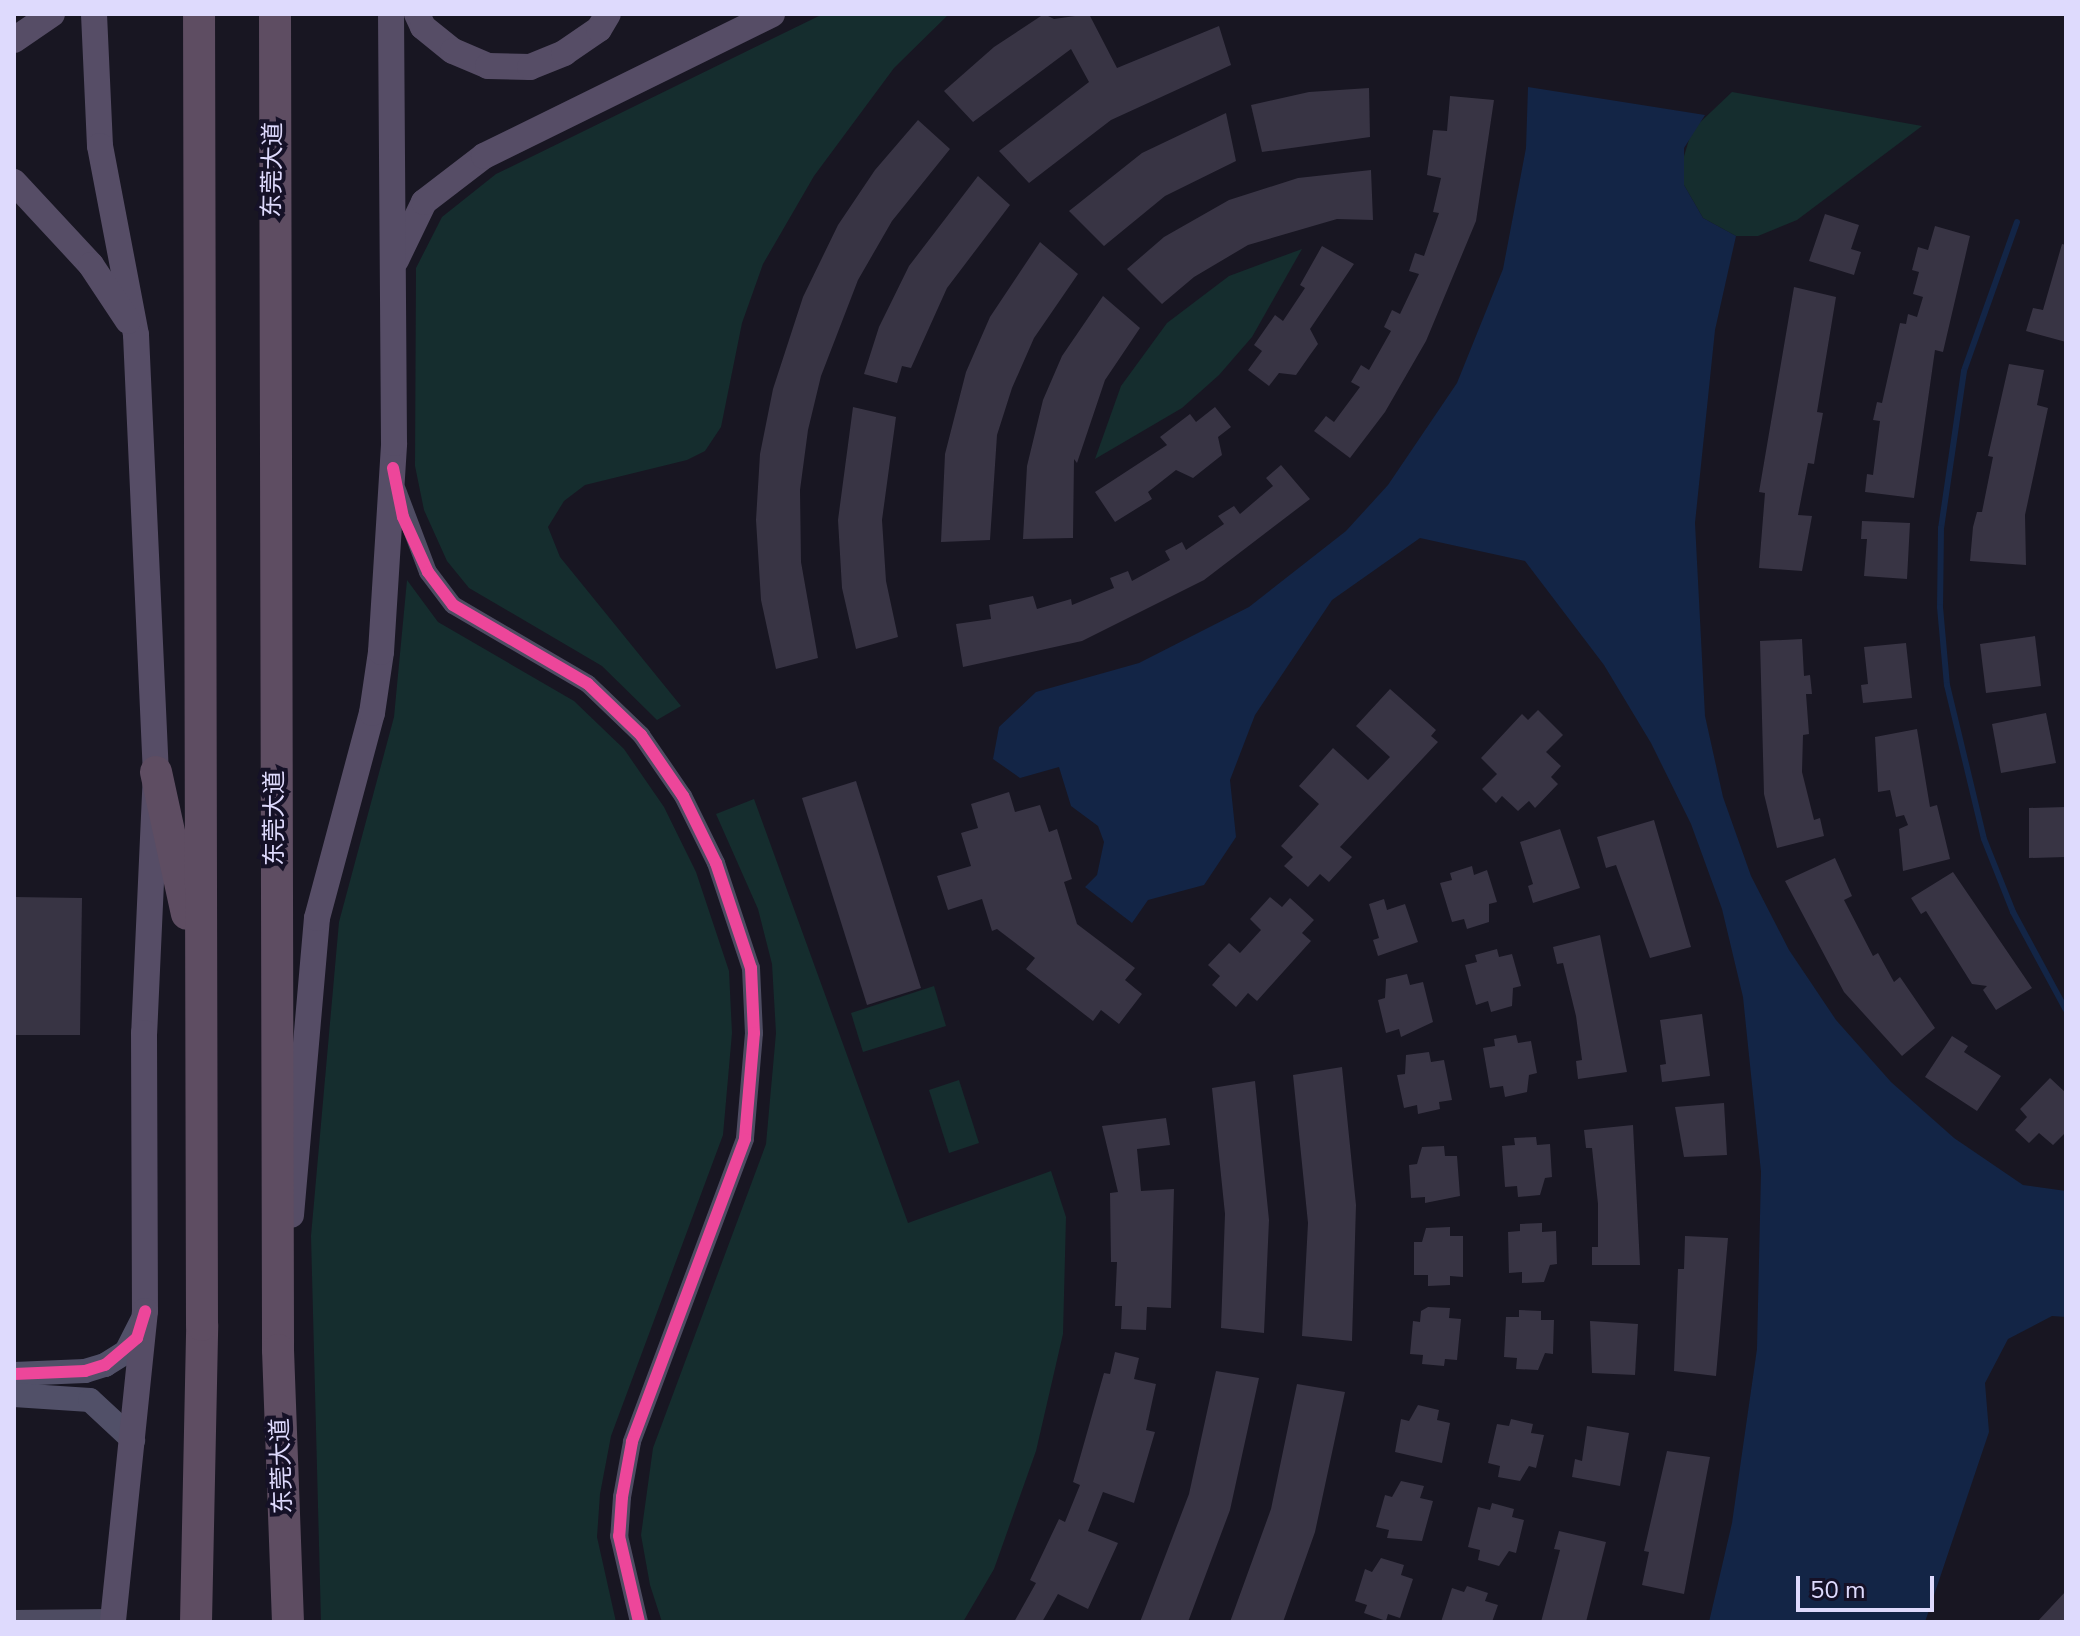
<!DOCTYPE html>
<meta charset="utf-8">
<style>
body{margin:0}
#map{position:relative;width:2080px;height:1636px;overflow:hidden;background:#181622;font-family:"Nunito Sans","Noto Sans SC",sans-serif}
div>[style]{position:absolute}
.green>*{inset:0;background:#152d2e}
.water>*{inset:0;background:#132546}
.stream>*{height:6px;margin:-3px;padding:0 3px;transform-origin:3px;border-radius:3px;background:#132546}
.building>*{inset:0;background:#383444}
.street>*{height:18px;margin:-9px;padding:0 9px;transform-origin:9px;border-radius:9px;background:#4e4c62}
.secondary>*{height:24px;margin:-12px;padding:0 12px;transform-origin:12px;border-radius:12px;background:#515068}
.primary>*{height:26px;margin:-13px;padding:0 13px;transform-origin:13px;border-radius:13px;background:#564d66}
.highway>*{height:32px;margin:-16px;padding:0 16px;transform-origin:16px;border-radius:16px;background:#5e4d62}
.cycleway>*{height:12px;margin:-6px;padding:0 6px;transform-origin:6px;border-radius:6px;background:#ed469a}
span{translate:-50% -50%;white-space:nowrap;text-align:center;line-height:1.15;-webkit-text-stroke:8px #151127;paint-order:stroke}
.street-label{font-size:24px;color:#dedafd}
.frame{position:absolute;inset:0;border:16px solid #dedafd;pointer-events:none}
.scale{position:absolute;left:1796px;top:1576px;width:138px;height:36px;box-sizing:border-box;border:4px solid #dedafd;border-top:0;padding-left:10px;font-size:24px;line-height:28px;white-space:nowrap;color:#dedafd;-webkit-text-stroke:6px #151127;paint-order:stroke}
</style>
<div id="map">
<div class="green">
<i style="clip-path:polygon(823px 14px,949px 14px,894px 68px,814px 176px,763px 264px,742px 323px,721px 427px,705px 451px,687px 460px,585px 485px,564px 501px,548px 527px,560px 557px,681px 706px,657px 720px,602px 666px,469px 588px,447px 561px,424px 510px,415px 466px,416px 268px,442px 217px,496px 174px)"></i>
<i style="clip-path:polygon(1732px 92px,1922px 126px,1797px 220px,1758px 236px,1736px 236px,1703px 218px,1684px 185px,1681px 166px,1692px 130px)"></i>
<i style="clip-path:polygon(1302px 249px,1252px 337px,1219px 375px,1182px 408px,1095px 459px,1121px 386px,1167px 323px,1229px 276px)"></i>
<i style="clip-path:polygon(407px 580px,438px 622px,574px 701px,624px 749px,664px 807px,696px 872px,729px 971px,732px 1033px,723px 1135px,611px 1436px,600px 1494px,597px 1537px,616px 1622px,321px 1622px,311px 1236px,339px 922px,394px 717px)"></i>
<i style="clip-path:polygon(754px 799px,908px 1223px,1051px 1171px,1066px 1217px,1063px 1334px,1036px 1451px,994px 1569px,963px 1622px,662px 1622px,650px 1585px,641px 1535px,653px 1448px,766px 1144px,776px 1033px,772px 964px,758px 909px,716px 814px)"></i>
<i style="clip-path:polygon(934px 986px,946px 1026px,863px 1052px,851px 1013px)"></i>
<i style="clip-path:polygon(959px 1080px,979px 1143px,949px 1153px,929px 1090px)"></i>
</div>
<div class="water">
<i style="clip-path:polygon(1528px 87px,1705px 115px,1684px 148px,1684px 185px,1703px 218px,1736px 236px,1715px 330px,1695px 523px,1705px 716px,1723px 797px,1751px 876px,1789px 950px,1836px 1020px,1891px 1082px,1954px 1138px,2023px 1185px,2066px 1191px,2066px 1317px,2052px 1316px,2008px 1339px,1985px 1383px,1989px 1432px,1925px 1622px,1709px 1622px,1732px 1523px,1757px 1349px,1761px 1172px,1743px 997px,1722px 909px,1691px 824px,1651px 743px,1604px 665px,1525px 561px,1420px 538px,1332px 600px,1255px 715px,1230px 780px,1236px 837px,1204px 885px,1148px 900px,1132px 923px,1085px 887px,1097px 875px,1104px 842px,1098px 826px,1071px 806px,1059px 767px,1020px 778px,993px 759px,999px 727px,1036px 692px,1139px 663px,1249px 607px,1346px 531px,1388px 485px,1457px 383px,1503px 269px,1526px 148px)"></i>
</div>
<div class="stream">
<i style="left:2017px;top:222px;width:158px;rotate:109.6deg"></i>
<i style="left:1964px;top:371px;width:159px;rotate:98.3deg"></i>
<i style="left:1941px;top:528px;width:79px;rotate:90.7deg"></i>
<i style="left:1940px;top:607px;width:78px;rotate:84.9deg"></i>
<i style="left:1947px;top:685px;width:158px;rotate:76.5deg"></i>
<i style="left:1984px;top:839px;width:79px;rotate:68.3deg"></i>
<i style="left:2013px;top:912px;width:111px;rotate:61.6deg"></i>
</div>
<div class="building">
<i style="clip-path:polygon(1044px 14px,1054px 19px,1089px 14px,1117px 68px,1219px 26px,1231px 65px,1111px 120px,1029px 183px,999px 151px,1089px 82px,1071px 49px,973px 122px,944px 91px,994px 47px)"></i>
<i style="clip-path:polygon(1369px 88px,1370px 137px,1262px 152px,1251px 105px,1309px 92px)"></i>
<i style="clip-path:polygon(1450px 96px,1494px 100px,1476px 221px,1426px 341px,1385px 412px,1350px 458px,1314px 431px,1326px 416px,1334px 422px,1360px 387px,1351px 382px,1361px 365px,1369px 370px,1391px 331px,1384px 327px,1392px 310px,1400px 314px,1419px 274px,1409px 271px,1415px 253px,1424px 256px,1439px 213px,1433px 212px,1441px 178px,1427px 175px,1433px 130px,1447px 131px)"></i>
<i style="clip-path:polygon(1226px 113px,1236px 161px,1165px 196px,1104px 246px,1069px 211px,1142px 153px)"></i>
<i style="clip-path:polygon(918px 120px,950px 149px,892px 221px,858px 280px,821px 376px,808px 430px,800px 490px,801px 562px,818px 658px,776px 669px,761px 600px,756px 520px,760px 454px,773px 389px,803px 297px,838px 225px,875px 170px)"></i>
<i style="clip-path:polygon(1371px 170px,1373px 220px,1337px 219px,1248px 245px,1194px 277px,1162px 304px,1127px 269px,1164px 237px,1229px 200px,1298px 178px)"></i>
<i style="clip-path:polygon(978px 176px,1010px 205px,947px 288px,911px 368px,902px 366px,897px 383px,864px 374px,879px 327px,909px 266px)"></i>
<i style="clip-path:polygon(1825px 214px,1859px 225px,1851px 249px,1861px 252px,1854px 275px,1809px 261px)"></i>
<i style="clip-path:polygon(1935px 226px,1970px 236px,1943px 352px,1935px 350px,1914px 498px,1865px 492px,1867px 474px,1873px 475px,1880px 421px,1873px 420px,1877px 402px,1882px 403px,1900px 323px,1906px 324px,1908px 314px,1917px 317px,1923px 297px,1913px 294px,1919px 272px,1912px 270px,1918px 247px,1928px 250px)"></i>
<i style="clip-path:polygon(1040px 242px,1078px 274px,1034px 338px,1012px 388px,997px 435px,990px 540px,941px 542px,945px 454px,966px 372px,990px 317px)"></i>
<i style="clip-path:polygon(2062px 244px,2066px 245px,2066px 342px,2026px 331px,2033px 308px,2043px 310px)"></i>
<i style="clip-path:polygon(1322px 246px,1354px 264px,1310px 329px,1318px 344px,1310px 355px,1296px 375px,1279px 373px,1269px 386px,1248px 370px,1262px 351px,1254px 345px,1275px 315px,1283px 321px,1305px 288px,1300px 285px)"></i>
<i style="clip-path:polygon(1794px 287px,1836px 297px,1817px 412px,1823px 413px,1817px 446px,1814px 464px,1808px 463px,1798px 515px,1812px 516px,1802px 571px,1759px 568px,1765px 493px,1759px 492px)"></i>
<i style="clip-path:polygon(1103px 296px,1140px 328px,1105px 380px,1077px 463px,1074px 459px,1073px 538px,1023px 539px,1027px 466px,1043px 400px,1062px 356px)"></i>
<i style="clip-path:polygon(2009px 364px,2044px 370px,2037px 405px,2048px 408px,2025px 515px,2026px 565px,1970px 561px,1973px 527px,1977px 512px,1982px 512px,1993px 457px,1988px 456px)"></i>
<i style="clip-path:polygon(853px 407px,896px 417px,882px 520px,886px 581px,898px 637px,856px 649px,842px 588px,838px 520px)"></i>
<i style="clip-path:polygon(1215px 407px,1231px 427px,1218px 437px,1222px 455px,1193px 478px,1176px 470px,1148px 492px,1152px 499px,1115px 522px,1095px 492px,1167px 445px,1160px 437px,1190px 414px,1196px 422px)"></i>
<i style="clip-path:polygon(1281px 465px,1310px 499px,1204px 580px,1082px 641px,963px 667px,956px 624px,991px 619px,989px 605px,1033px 596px,1037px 609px,1071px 599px,1072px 605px,1114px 588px,1110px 578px,1128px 571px,1132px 581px,1170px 560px,1165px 551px,1182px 542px,1186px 550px,1224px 524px,1218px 516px,1234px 506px,1240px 514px,1273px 486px,1266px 478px)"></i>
<i style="clip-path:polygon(1862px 521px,1910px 523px,1907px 579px,1864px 576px,1867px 539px,1861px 539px)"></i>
<i style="clip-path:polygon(2035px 636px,2041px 686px,1986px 693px,1980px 644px)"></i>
<i style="clip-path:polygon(1802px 639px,1804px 676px,1810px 675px,1812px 694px,1806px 694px,1809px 734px,1803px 735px,1802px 772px,1814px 820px,1820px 818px,1824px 836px,1777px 848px,1764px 794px,1760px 641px)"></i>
<i style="clip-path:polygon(1906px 643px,1912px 698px,1863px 703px,1861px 685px,1868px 684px,1864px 647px)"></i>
<i style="clip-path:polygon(1390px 689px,1436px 730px,1431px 736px,1438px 742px,1340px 847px,1352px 857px,1329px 882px,1320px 874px,1308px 887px,1284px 866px,1293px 857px,1281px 846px,1319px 804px,1299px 786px,1333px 748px,1368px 780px,1390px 757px,1356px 726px)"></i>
<i style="clip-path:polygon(1538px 710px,1563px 735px,1546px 752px,1561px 766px,1551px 777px,1558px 784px,1535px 808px,1529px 801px,1518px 811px,1502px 796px,1496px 803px,1482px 789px,1497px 774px,1481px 758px,1522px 714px,1528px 720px)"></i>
<i style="clip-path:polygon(2046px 713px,2056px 763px,2001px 773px,1992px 724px)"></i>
<i style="clip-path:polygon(1917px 729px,1930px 807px,1937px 805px,1950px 859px,1903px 871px,1899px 829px,1908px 825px,1904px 815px,1896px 817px,1890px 790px,1878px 792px,1875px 737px)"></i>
<i style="clip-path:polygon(856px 781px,921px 988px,867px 1005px,802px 798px)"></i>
<i style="clip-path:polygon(1009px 792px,1015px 812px,1040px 805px,1049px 832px,1057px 829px,1072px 879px,1064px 882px,1077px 924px,1135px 968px,1125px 980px,1142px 994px,1119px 1024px,1101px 1010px,1093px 1021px,1026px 969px,1035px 958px,997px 929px,992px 931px,982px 899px,948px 910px,937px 876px,971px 866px,961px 833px,978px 828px,971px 804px)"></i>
<i style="clip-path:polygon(2066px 807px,2066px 857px,2029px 858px,2029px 808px)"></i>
<i style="clip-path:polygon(1654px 820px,1691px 947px,1650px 958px,1616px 865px,1606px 868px,1597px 837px)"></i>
<i style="clip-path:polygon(1560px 829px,1580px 888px,1533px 903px,1528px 886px,1533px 884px,1520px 842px)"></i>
<i style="clip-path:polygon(1835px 858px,1852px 896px,1844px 900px,1873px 956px,1878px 953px,1894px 982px,1900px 977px,1935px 1028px,1902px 1056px,1844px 992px,1785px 881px)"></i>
<i style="clip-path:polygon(1472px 866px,1474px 875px,1487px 870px,1497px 902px,1489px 904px,1489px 922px,1467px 929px,1464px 919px,1452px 922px,1440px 883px,1452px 880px,1450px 873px)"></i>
<i style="clip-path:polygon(1953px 872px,2032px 988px,1996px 1010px,1983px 990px,1987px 986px,1972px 984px,1926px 911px,1921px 914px,1911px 898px)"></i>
<i style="clip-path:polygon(14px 897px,82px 898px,80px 1035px,14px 1035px)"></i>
<i style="clip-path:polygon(1270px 897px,1282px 907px,1290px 898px,1314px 920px,1302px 933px,1311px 941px,1257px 1001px,1248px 993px,1236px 1007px,1212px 985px,1220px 976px,1208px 965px,1229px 943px,1240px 953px,1261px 930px,1250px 919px)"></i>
<i style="clip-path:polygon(1384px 899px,1387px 910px,1405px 904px,1418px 942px,1378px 956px,1373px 940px,1379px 938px,1369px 904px)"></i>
<i style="clip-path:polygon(1600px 935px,1627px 1072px,1578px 1079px,1576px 1061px,1582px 1060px,1576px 1016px,1563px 963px,1557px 964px,1553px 947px)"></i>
<i style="clip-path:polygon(1497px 949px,1499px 957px,1512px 954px,1521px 986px,1513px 988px,1512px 1006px,1491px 1012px,1488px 1001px,1476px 1005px,1465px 965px,1477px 962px,1475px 955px)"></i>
<i style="clip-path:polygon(1407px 974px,1410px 985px,1423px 982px,1433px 1022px,1401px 1037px,1399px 1029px,1386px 1033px,1378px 1000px,1385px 998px,1386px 979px)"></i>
<i style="clip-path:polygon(1702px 1014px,1710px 1076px,1662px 1082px,1660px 1065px,1666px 1064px,1660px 1020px)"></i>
<i style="clip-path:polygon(1516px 1035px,1518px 1043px,1531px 1041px,1537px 1073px,1529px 1075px,1527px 1092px,1505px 1097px,1503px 1086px,1490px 1088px,1483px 1048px,1495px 1046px,1494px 1039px)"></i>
<i style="clip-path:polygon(1952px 1036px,1968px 1046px,1964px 1052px,2001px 1076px,1977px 1111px,1925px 1077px)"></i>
<i style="clip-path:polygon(1429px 1052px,1431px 1062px,1444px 1060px,1452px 1100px,1439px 1102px,1440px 1109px,1418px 1114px,1417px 1105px,1404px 1108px,1397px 1075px,1405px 1074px,1406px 1055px)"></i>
<i style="clip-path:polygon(1342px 1067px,1356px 1205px,1352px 1341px,1302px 1336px,1308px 1223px,1293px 1075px)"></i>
<i style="clip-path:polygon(2050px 1078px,2066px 1093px,2066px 1132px,2053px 1145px,2039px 1133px,2029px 1143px,2015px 1130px,2027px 1117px,2020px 1109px)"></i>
<i style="clip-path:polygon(1255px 1081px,1269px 1220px,1264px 1333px,1221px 1328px,1225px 1214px,1212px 1088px)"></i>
<i style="clip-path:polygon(1724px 1103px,1727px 1155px,1684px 1157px,1675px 1107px)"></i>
<i style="clip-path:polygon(1166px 1118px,1170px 1145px,1137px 1149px,1141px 1191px,1174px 1189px,1171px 1308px,1147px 1307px,1146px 1330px,1121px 1329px,1122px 1306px,1115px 1306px,1117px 1262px,1111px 1262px,1110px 1193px,1118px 1192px,1102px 1126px)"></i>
<i style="clip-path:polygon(1633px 1125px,1640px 1265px,1592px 1265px,1592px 1247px,1598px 1247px,1598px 1204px,1592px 1148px,1586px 1148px,1584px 1130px)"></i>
<i style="clip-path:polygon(1536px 1137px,1537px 1145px,1550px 1144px,1552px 1177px,1545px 1178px,1540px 1195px,1518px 1197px,1517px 1186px,1505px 1187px,1502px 1146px,1515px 1145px,1514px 1138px)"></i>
<i style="clip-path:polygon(1444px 1146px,1445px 1156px,1457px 1156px,1460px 1196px,1425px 1203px,1425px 1197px,1411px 1198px,1409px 1165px,1417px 1164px,1422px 1147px)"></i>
<i style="clip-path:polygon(1542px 1223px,1542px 1232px,1556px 1231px,1557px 1264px,1550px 1265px,1544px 1282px,1522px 1283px,1522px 1272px,1509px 1273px,1508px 1232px,1520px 1231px,1520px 1224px)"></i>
<i style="clip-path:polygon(1450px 1227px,1450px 1236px,1463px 1236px,1463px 1277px,1450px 1276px,1450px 1285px,1428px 1286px,1428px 1275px,1414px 1275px,1414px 1242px,1422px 1242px,1426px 1228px)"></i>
<i style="clip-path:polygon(1685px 1236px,1728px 1238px,1716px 1376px,1674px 1371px,1678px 1269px,1684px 1269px)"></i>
<i style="clip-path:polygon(1428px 1307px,1450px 1308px,1449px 1318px,1461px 1319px,1457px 1360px,1445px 1359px,1444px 1366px,1422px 1364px,1423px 1355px,1410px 1354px,1413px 1321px,1420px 1322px,1421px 1311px)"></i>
<i style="clip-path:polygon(1519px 1310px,1541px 1311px,1541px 1320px,1554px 1320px,1553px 1354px,1545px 1353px,1538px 1370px,1516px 1369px,1517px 1358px,1504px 1357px,1506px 1317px,1519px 1317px)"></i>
<i style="clip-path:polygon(1590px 1321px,1638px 1324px,1635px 1375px,1592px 1373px)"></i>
<i style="clip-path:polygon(1115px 1352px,1139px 1358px,1134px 1379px,1156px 1384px,1146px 1430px,1155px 1432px,1134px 1503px,1103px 1492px,1088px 1531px,1118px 1543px,1088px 1609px,1058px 1594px,1042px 1622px,1014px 1622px,1036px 1583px,1030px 1580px,1059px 1519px,1065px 1522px,1080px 1485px,1073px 1482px,1104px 1373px,1110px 1374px)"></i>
<i style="clip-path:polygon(1216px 1371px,1259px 1378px,1230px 1510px,1188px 1622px,1140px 1622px,1189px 1494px)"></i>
<i style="clip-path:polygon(1297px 1384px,1345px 1392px,1315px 1532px,1283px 1622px,1230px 1622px,1271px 1509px)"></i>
<i style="clip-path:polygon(1418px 1405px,1439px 1410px,1437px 1420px,1450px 1423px,1442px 1463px,1395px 1452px,1401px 1419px,1409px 1421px)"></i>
<i style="clip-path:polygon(1511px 1419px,1533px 1424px,1531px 1433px,1544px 1435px,1536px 1468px,1529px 1466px,1520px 1481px,1498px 1477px,1500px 1466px,1488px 1463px,1497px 1424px,1509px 1426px)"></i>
<i style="clip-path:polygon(1587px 1426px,1629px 1433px,1620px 1486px,1572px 1477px,1575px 1459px,1582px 1461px)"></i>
<i style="clip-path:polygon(1667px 1451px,1710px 1457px,1684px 1594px,1642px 1585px,1649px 1552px,1644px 1551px)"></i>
<i style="clip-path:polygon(1401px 1481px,1424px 1486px,1420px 1498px,1433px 1501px,1422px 1541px,1387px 1538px,1389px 1530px,1376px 1527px,1385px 1495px,1392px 1497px)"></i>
<i style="clip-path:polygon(1492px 1503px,1514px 1509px,1512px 1517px,1524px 1520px,1516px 1553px,1509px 1551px,1499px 1566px,1478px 1560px,1480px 1550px,1468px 1547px,1478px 1507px,1490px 1510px)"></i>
<i style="clip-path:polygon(1559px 1531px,1606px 1542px,1586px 1622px,1541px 1622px,1560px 1550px,1554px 1549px)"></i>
<i style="clip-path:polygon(1381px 1558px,1404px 1565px,1401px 1575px,1413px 1579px,1400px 1618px,1388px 1614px,1386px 1621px,1364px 1613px,1367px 1605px,1355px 1601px,1365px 1569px,1372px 1572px)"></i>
<i style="clip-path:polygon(1467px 1586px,1488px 1593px,1485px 1601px,1498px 1605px,1492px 1622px,1441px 1622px,1452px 1588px,1464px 1592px)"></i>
<i style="clip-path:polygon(2066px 1591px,2066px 1622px,2037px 1622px)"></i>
</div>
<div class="street">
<i style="left:397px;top:490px;width:88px;rotate:69.3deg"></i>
<i style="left:428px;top:572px;width:41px;rotate:52.9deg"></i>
<i style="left:453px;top:605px;width:156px;rotate:30.3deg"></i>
<i style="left:588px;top:684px;width:74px;rotate:43.9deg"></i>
<i style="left:641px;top:735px;width:74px;rotate:55.5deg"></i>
<i style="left:683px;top:796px;width:75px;rotate:63.8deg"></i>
<i style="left:716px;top:863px;width:111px;rotate:71.6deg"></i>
<i style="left:751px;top:968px;width:65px;rotate:87.4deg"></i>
<i style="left:754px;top:1033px;width:106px;rotate:94.9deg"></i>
<i style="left:745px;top:1139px;width:323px;rotate:110.5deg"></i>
<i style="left:632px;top:1442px;width:56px;rotate:100.3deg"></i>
<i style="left:622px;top:1497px;width:39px;rotate:94deg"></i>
<i style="left:619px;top:1536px;width:88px;rotate:76.9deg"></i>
<i style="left:14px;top:1619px;width:99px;rotate:-0.6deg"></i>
</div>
<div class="secondary">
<i style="left:14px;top:1374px;width:71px;rotate:-2.4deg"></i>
<i style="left:85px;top:1371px;width:21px;rotate:-17deg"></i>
<i style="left:105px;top:1365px;width:25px;rotate:-32deg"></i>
<i style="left:126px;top:1352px;width:35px;rotate:-63deg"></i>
<i style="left:14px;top:1395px;width:76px;rotate:3.8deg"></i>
<i style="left:90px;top:1400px;width:59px;rotate:42.9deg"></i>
</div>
<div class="primary">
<i style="left:94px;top:14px;width:132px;rotate:87.4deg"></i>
<i style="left:100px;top:146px;width:192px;rotate:79.2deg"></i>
<i style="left:136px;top:335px;width:437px;rotate:87.4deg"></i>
<i style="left:156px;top:772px;width:261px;rotate:92.6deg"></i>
<i style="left:144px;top:1033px;width:278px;rotate:89.8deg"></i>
<i style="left:145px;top:1311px;width:313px;rotate:95.9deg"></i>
<i style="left:417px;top:14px;width:14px;rotate:65deg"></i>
<i style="left:423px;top:27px;width:38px;rotate:39deg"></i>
<i style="left:453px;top:51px;width:38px;rotate:23deg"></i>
<i style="left:488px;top:66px;width:42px;rotate:1.4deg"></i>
<i style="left:530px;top:67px;width:37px;rotate:-22deg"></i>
<i style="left:564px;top:53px;width:42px;rotate:-34.4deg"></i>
<i style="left:599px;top:29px;width:17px;rotate:-59deg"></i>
<i style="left:14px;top:40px;width:46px;rotate:-34.4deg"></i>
<i style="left:14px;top:182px;width:113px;rotate:47.1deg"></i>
<i style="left:91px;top:265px;width:67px;rotate:56.5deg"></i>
<i style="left:396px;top:260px;width:64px;rotate:-64.2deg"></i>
<i style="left:424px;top:202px;width:76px;rotate:-37.5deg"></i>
<i style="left:484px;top:156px;width:321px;rotate:-26.2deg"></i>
<i style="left:291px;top:1215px;width:298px;rotate:-85deg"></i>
<i style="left:317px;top:918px;width:212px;rotate:-75deg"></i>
<i style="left:372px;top:713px;width:62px;rotate:-81.6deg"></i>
<i style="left:381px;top:652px;width:209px;rotate:-86.4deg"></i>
<i style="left:394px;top:443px;width:429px;rotate:-90.4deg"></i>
</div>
<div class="highway">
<i style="left:275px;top:14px;width:1336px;rotate:89.87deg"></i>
<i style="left:278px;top:1350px;width:272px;rotate:87.9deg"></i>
<i style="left:156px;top:772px;width:145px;rotate:77.7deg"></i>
<i style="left:196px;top:1622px;width:297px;rotate:-88.8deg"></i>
<i style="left:202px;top:1325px;width:1311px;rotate:-90.13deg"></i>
</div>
<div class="cycleway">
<i style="left:393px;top:468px;width:50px;rotate:78.5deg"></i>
<i style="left:403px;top:517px;width:60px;rotate:65.6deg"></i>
<i style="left:428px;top:572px;width:41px;rotate:52.9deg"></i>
<i style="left:453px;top:605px;width:156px;rotate:30.3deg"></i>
<i style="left:588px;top:684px;width:74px;rotate:43.9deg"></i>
<i style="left:641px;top:735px;width:74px;rotate:55.5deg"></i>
<i style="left:683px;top:796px;width:75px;rotate:63.8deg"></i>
<i style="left:716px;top:863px;width:111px;rotate:71.6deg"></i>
<i style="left:751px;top:968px;width:65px;rotate:87.4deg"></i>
<i style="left:754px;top:1033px;width:106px;rotate:94.9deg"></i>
<i style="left:745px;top:1139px;width:323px;rotate:110.5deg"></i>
<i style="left:632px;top:1442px;width:56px;rotate:100.3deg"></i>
<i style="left:622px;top:1497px;width:39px;rotate:94deg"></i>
<i style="left:619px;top:1536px;width:88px;rotate:76.9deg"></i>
<i style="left:14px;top:1374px;width:71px;rotate:-2.4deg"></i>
<i style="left:85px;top:1371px;width:21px;rotate:-17deg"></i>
<i style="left:105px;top:1365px;width:42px;rotate:-40.2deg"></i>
<i style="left:137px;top:1338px;width:28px;rotate:-73deg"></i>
</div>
<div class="street-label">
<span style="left:273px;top:170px;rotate:-89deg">东莞大道</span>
<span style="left:275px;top:818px;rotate:-90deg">东莞大道</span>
<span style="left:282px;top:1466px;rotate:-92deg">东莞大道</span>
</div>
<div class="frame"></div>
<div class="scale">50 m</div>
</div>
